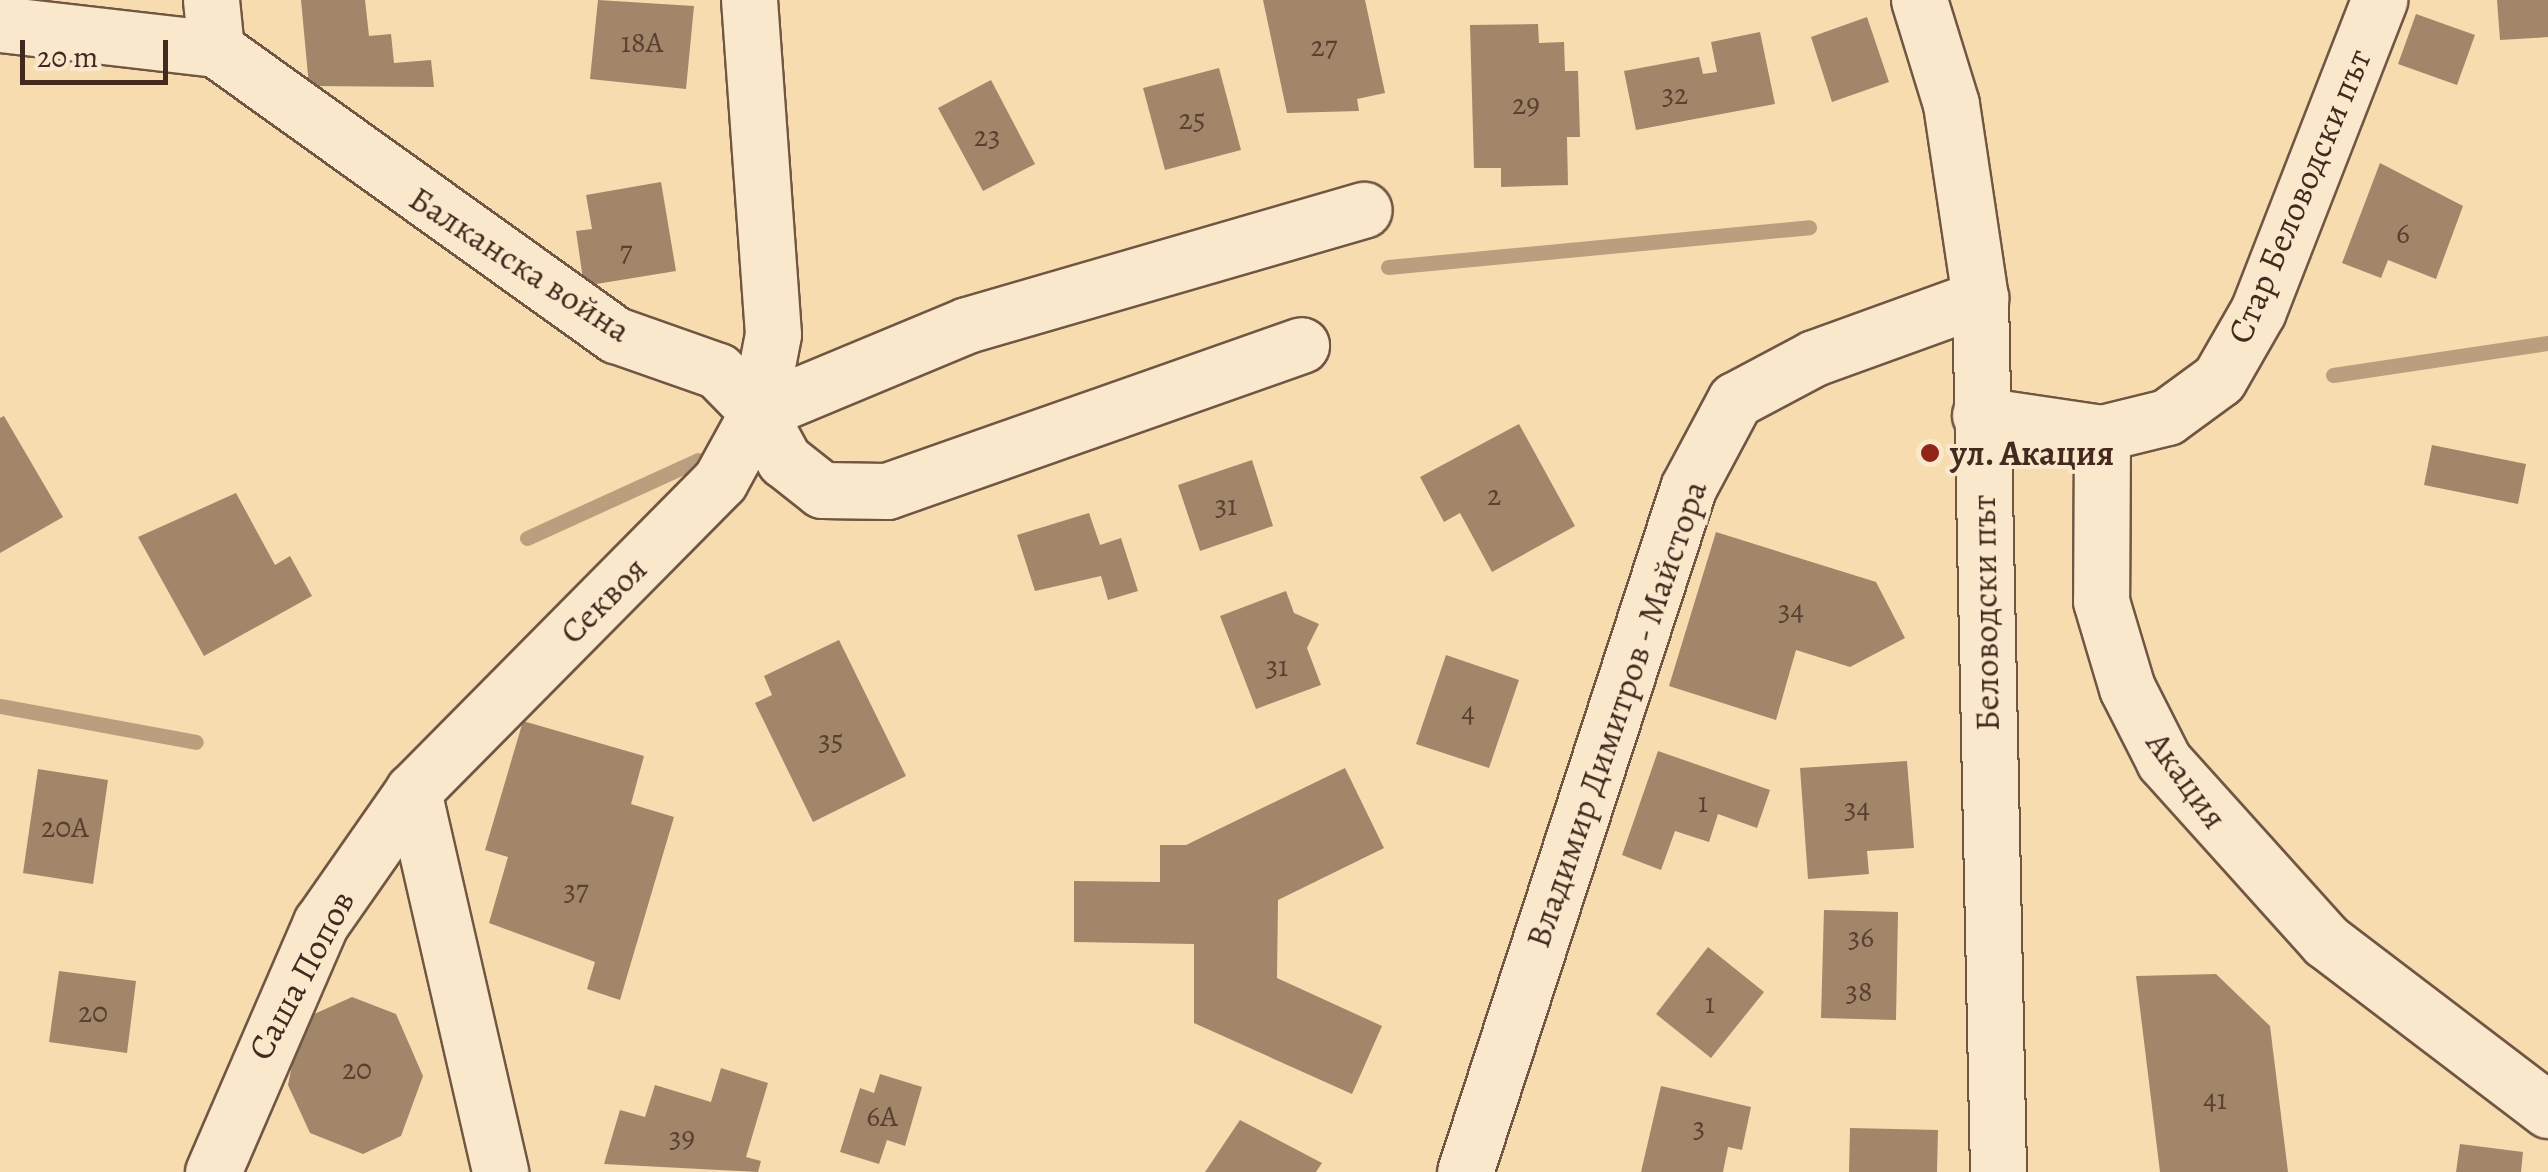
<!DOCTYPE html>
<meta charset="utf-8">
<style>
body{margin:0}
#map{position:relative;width:2548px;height:1172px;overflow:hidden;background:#f7dcb0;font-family:Alegreya,serif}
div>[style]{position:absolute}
.stream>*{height:15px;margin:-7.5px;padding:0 7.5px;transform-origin:7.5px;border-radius:7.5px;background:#ba9f7f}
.building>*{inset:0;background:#a1866a}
.roads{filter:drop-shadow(2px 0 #715643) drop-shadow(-2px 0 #715643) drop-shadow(0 2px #715643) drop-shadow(0 -2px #715643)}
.minor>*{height:55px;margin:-27.5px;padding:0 27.5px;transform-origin:27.5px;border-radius:27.5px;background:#fae8cc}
.dots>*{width:28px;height:28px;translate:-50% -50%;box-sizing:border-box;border:5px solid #fae8cc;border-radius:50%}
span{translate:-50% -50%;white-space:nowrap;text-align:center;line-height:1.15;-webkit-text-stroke:8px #fae8cc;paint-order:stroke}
.number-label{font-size:30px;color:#5b4032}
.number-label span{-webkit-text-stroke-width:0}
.street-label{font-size:35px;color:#44291f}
.poi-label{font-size:35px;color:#44291f;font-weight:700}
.left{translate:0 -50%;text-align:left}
.scale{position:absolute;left:20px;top:40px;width:148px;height:45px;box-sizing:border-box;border:5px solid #44291f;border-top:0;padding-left:12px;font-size:30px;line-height:35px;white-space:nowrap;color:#44291f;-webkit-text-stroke:8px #fae8cc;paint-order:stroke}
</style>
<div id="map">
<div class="stream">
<i style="left:1388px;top:267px;width:423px;rotate:-5.4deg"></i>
<i style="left:2333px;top:375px;width:217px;rotate:-8.5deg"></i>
<i style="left:527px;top:538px;width:188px;rotate:-24.5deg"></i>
<i style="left:0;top:706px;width:199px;rotate:10.4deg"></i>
</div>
<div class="building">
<i style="clip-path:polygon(301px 0,365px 0,369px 36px,391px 34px,394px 63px,431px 60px,434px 87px,309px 86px)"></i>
<i style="clip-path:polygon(598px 0,694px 6px,686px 89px,590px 79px)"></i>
<i style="clip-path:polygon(1263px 0,1365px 0,1385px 93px,1357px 99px,1359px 111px,1287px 113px)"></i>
<i style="clip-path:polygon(2497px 0,2548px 0,2548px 37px,2500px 40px)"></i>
<i style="clip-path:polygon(2416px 14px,2475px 35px,2457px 85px,2398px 64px)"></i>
<i style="clip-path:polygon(1867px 17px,1889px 82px,1832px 102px,1811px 37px)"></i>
<i style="clip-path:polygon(1538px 24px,1539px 43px,1564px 42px,1565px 71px,1578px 71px,1580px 137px,1567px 137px,1568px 185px,1501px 187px,1501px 168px,1474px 168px,1470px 25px)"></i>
<i style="clip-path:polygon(1760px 32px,1775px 104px,1636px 130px,1624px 71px,1699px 57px,1703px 74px,1717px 72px,1711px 42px)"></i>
<i style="clip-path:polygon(1219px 68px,1241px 150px,1165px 170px,1143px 88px)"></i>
<i style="clip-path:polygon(991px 80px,1035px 164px,983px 191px,938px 108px)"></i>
<i style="clip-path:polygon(2380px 163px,2463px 206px,2436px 279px,2388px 260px,2381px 278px,2342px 263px)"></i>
<i style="clip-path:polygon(661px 182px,676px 271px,584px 286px,576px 231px,592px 229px,586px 195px)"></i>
<i style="clip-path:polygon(4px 416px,63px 517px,0 553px,0 418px)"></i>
<i style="clip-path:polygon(1519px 424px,1575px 526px,1492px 572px,1460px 513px,1444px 522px,1420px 477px)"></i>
<i style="clip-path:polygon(2432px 445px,2526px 464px,2518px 504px,2424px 485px)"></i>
<i style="clip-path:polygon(1252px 460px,1273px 526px,1200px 551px,1178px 485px)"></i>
<i style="clip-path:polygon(236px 493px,275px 565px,290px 556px,312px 596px,204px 656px,138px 537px)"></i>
<i style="clip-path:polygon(1089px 513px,1100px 545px,1121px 538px,1138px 591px,1108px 600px,1101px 576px,1035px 591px,1017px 535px)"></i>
<i style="clip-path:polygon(1716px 532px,1876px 582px,1905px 638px,1850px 667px,1796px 650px,1776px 720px,1669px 686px)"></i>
<i style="clip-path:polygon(1286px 591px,1294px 613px,1319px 624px,1307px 648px,1321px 685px,1256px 709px,1220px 616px)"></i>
<i style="clip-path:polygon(839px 640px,906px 776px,813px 822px,755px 703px,772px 695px,764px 676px)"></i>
<i style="clip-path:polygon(1446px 655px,1519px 680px,1489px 768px,1416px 744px)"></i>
<i style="clip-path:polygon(523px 721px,644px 756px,631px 804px,674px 817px,620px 1000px,587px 989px,595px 962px,489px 923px,508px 857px,485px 850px)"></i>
<i style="clip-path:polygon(1658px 751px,1770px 790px,1757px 828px,1718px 814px,1709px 842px,1675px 831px,1661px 870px,1622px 855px)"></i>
<i style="clip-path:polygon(1907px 761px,1914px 848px,1867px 851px,1869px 874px,1808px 879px,1800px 768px)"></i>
<i style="clip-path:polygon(1345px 768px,1384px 848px,1278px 900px,1277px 978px,1382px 1026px,1352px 1094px,1194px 1023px,1194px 944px,1074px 942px,1074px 881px,1160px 882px,1160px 845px,1186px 845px)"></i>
<i style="clip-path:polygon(38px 769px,108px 780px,93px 884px,23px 873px)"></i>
<i style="clip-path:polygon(1824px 910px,1898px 912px,1896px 1020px,1821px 1018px)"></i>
<i style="clip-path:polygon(1708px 947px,1764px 992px,1711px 1058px,1656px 1014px)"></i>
<i style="clip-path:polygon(59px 971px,136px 981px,127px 1053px,49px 1042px)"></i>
<i style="clip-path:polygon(2216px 974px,2270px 1026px,2288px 1172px,2160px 1172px,2136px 976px)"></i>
<i style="clip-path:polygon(352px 997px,396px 1014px,423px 1076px,401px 1136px,363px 1154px,310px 1133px,288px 1085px,301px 1020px)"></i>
<i style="clip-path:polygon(721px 1068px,768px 1083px,746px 1157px,761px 1161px,758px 1172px,604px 1164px,620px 1110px,645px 1117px,655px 1085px,711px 1102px)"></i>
<i style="clip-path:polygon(880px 1074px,922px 1087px,905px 1146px,887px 1140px,879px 1164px,840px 1152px,860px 1088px,874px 1093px)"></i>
<i style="clip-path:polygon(1661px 1086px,1751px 1107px,1742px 1150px,1728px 1147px,1723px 1172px,1641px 1172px)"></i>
<i style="clip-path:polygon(1240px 1120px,1322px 1163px,1316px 1172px,1205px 1172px)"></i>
<i style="clip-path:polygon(1850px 1128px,1938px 1130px,1937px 1172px,1849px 1172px)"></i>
<i style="clip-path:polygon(2460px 1144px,2523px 1152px,2521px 1172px,2456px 1172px)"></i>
</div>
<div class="roads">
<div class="minor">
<i style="left:211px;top:0;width:49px;rotate:84.2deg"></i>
<i style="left:1919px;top:0;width:109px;rotate:72.9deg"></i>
<i style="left:1951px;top:104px;width:196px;rotate:81.5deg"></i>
<i style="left:1980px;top:298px;width:874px;rotate:88.82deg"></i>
<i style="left:0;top:24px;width:217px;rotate:6.6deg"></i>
<i style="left:216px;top:49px;width:492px;rotate:35.6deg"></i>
<i style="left:616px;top:335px;width:108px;rotate:19.4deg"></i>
<i style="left:718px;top:371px;width:57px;rotate:45.7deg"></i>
<i style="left:758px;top:412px;width:55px;rotate:61.6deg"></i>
<i style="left:784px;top:460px;width:48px;rotate:38.3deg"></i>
<i style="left:822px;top:490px;width:65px;rotate:0.9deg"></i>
<i style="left:887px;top:491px;width:439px;rotate:-19.4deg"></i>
<i style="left:758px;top:412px;width:226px;rotate:-22.6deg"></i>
<i style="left:967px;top:325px;width:413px;rotate:-16.2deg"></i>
<i style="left:1980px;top:415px;width:123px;rotate:8.4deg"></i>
<i style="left:2102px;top:433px;width:168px;rotate:90.3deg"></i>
<i style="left:2101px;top:601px;width:91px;rotate:73.4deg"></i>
<i style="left:2127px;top:688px;width:82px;rotate:63.1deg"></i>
<i style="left:2164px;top:761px;width:242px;rotate:48deg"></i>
<i style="left:2326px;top:941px;width:279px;rotate:37.3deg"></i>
<i style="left:2102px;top:433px;width:67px;rotate:-13.8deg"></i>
<i style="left:2167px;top:417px;width:64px;rotate:-36.2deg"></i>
<i style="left:2219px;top:379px;width:78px;rotate:-60.2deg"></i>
<i style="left:2258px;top:311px;width:334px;rotate:-68.7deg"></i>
<i style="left:413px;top:791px;width:391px;rotate:77.1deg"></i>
<i style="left:213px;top:1172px;width:271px;rotate:-66.6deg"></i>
<i style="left:321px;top:923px;width:161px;rotate:-55.1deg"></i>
<i style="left:413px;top:791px;width:436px;rotate:-45.3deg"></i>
<i style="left:720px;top:481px;width:79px;rotate:-61.2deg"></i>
<i style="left:758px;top:412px;width:79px;rotate:-79.1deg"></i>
<i style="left:773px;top:334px;width:335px;rotate:-94.1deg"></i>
<i style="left:1465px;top:1172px;width:719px;rotate:-71.94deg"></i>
<i style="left:1688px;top:488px;width:100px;rotate:-61.9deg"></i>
<i style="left:1735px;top:400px;width:89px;rotate:-28deg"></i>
<i style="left:1814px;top:358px;width:177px;rotate:-19.9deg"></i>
</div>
</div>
<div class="dots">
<i style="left:1930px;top:453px;background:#8f2418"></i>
</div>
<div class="number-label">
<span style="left:642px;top:42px">18А</span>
<span style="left:1324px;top:46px">27</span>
<span style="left:1675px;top:94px">32</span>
<span style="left:1526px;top:104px">29</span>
<span style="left:1192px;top:119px">25</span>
<span style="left:987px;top:136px">23</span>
<span style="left:2403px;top:233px">6</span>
<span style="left:626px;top:251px">7</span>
<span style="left:1494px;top:495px">2</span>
<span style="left:1226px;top:505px">31</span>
<span style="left:1791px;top:610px">34</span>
<span style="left:1277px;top:666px">31</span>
<span style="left:1468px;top:712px">4</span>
<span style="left:831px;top:740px">35</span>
<span style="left:1703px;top:802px">1</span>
<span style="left:1857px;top:808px">34</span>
<span style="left:65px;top:827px">20А</span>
<span style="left:576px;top:890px">37</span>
<span style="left:1861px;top:937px">36</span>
<span style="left:1859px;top:991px">38</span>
<span style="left:1710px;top:1003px">1</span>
<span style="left:93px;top:1012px">20</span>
<span style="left:357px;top:1069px">20</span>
<span style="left:2215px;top:1099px">41</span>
<span style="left:882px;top:1116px">6A</span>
<span style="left:1699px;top:1127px">3</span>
<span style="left:682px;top:1137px">39</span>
</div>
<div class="street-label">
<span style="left:2299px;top:196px;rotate:-67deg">Стар Беловодски път</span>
<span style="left:520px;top:264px;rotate:33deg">Балканска война</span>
<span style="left:603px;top:600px;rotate:-45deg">Секвоя</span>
<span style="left:1985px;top:613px;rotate:-91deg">Беловодски път</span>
<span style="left:1616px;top:714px;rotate:-71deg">Владимир Димитров - Майстора</span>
<span style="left:2187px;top:780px;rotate:54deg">Акация</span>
<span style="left:301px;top:975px;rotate:-62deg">Саша Попов</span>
</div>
<div class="poi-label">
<span class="left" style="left:1950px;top:453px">ул. Акация</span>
</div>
<div class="scale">20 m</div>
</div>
